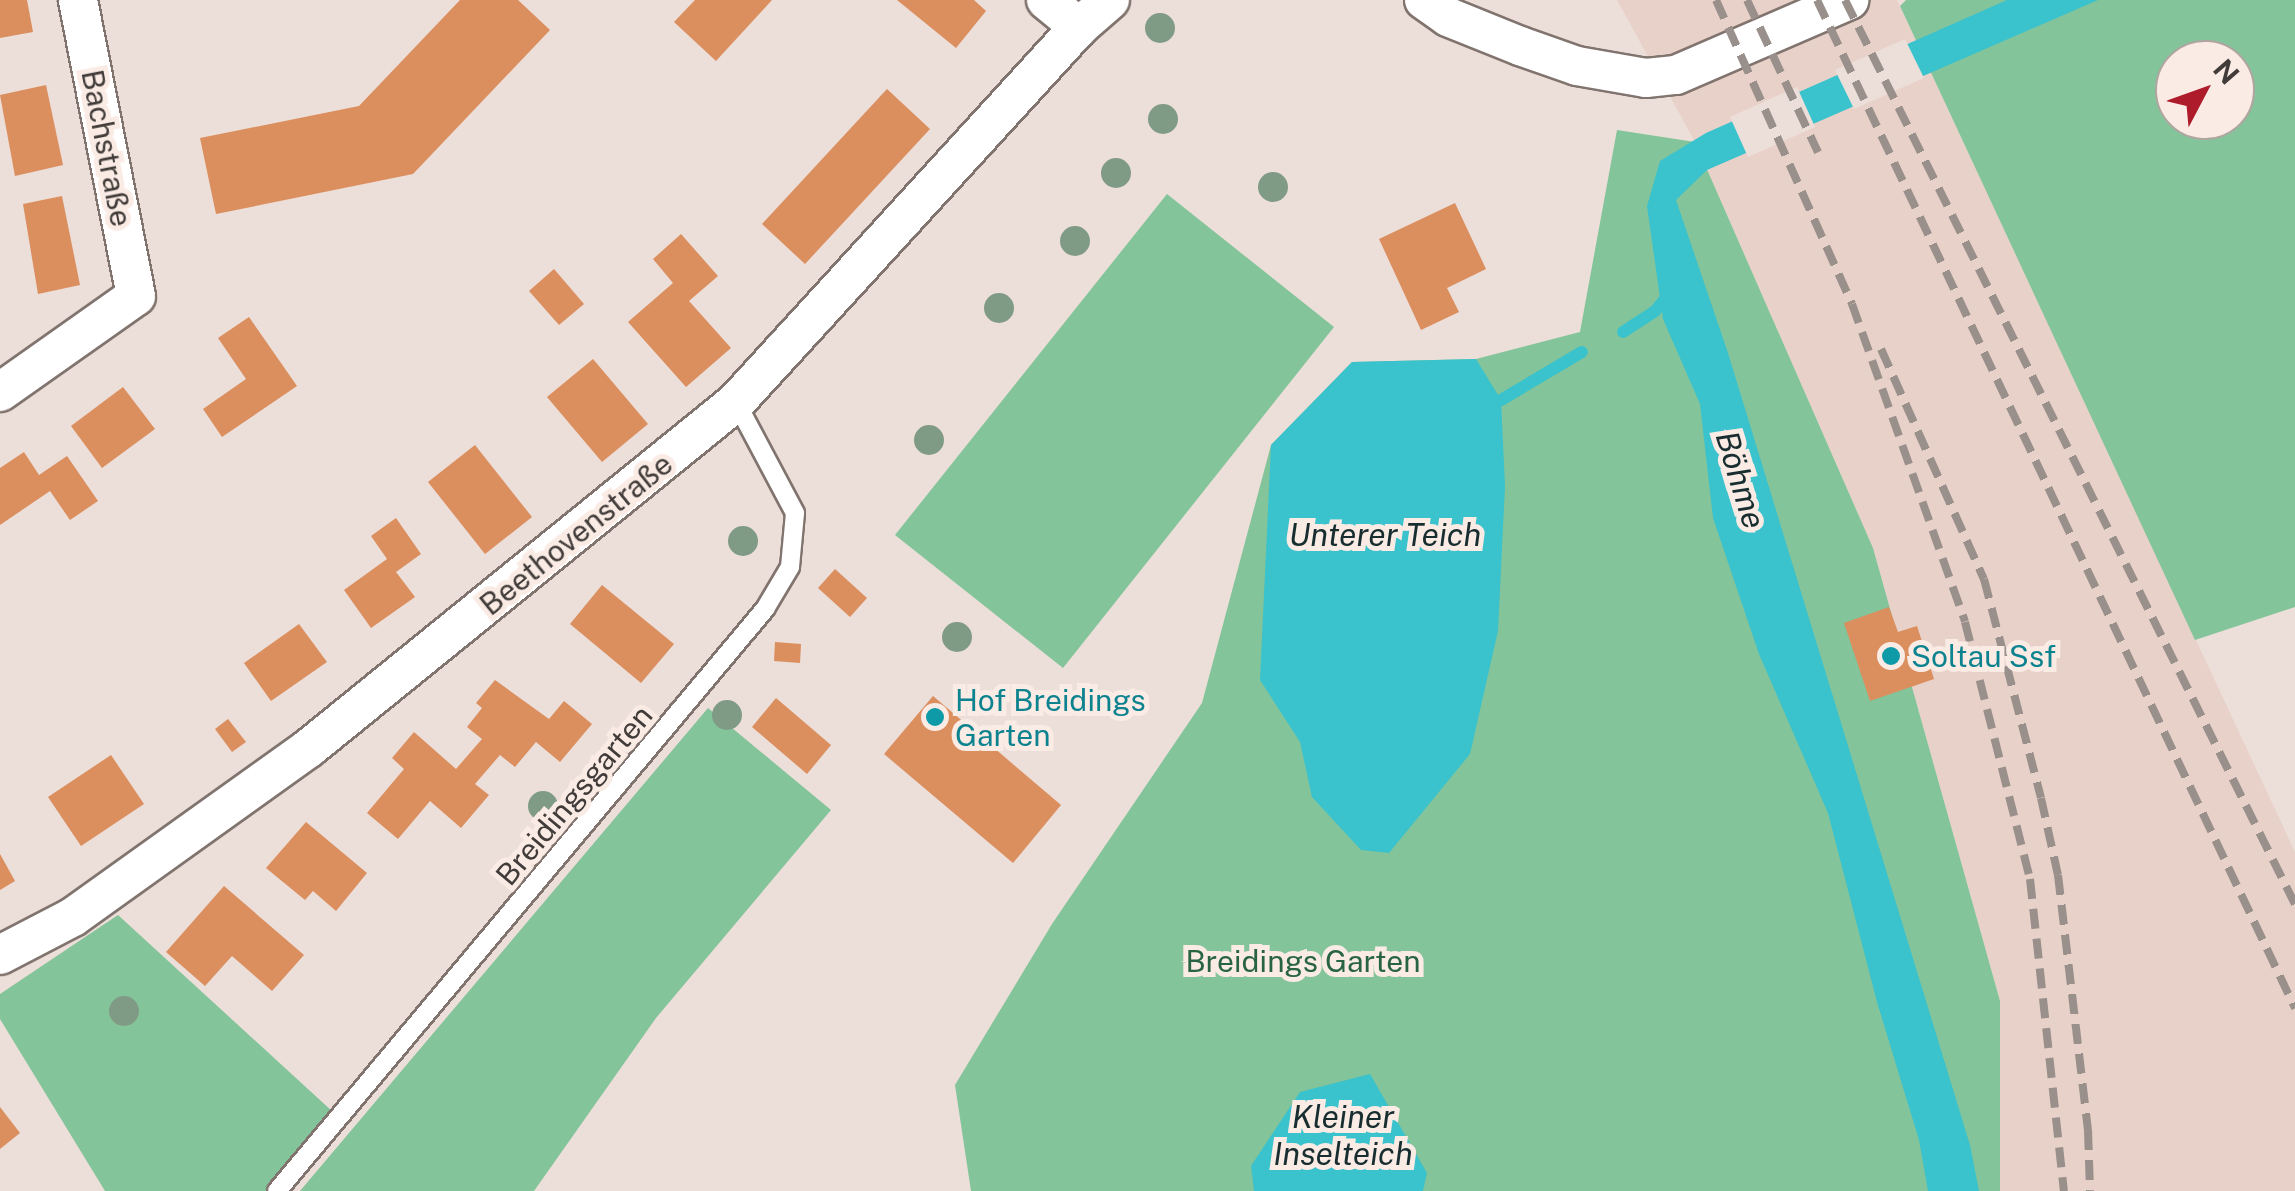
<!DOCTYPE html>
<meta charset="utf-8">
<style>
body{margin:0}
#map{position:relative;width:2295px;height:1191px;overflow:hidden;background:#ecded8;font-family:"Public Sans",sans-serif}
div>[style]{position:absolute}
.built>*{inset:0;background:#e8d1c8}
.green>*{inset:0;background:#83c49a}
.water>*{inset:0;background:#3ac2cd}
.pier>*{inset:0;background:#ecded8}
.stream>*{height:12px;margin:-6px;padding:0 6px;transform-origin:6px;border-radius:6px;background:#3ac2cd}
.building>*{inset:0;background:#db8e5e}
.roads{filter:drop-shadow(2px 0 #81746f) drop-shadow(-2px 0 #81746f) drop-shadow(0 2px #81746f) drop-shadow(0 -2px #81746f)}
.lane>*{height:18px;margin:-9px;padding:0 9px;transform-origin:9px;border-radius:9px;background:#fff}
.street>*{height:38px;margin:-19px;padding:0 19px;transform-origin:19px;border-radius:19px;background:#fff}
.rail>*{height:8px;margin-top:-4px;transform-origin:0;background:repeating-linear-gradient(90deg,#998f8b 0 20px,transparent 0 30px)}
.trees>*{width:30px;height:30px;margin:-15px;border-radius:50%;background:#809b85}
.dots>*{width:28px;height:28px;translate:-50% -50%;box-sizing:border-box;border:5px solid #faebe5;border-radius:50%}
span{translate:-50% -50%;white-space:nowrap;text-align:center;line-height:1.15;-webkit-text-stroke:10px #faebe5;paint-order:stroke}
.street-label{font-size:30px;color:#413c39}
.culture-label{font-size:30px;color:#0d838f}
.left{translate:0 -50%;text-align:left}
.park-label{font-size:30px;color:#286441}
.water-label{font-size:32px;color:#172d2f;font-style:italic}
.north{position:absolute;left:2155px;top:40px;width:100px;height:100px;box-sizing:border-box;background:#faebe5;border:2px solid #b0a5a0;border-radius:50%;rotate:49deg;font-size:28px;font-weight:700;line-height:40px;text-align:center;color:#413c39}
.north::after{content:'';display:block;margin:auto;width:35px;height:45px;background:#ae1b2b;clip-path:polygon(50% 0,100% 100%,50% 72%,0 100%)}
</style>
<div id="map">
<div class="built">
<i style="clip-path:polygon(1617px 0,1897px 0,2295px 852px,2295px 1191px,2000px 1191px,2000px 1001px,1873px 548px,1695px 142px)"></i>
</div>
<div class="green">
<i style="clip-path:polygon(evenodd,1906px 0,2295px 0,2295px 607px,2195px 640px,1900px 6px,1906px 0,2175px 60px,2235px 60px,2235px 120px,2175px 120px,2175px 60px)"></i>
<i style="clip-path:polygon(1617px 130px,1695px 142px,1873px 548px,2000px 1001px,2000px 1191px,971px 1191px,955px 1085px,1052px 924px,1202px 703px,1271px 445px,1352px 362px,1476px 359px,1580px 332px)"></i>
<i style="clip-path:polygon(1167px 194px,1334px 327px,1063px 668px,895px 535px)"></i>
<i style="clip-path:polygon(708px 708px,831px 810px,656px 1018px,534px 1191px,300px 1191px)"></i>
<i style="clip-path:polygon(118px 915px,333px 1112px,267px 1191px,105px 1191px,0 1019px,0 994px)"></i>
</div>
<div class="water">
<i style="clip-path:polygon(2007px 0,2098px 0,1707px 170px,1676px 200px,1728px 353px,1970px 1145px,1979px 1191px,1928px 1191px,1919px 1140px,1877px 1002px,1828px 813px,1759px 654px,1713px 518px,1700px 404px,1663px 319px,1647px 206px,1660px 161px,1706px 133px)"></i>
<i style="clip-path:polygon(1476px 359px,1501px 400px,1505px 486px,1498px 631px,1470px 754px,1389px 853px,1361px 850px,1312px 797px,1300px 742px,1260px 680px,1271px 445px,1352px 362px)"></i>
<i style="clip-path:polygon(1370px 1074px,1427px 1173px,1423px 1191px,1254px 1191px,1251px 1166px,1300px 1092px)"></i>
</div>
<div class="pier">
<i style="clip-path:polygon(1905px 39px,1924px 78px,1854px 109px,1835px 70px)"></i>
<i style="clip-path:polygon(1797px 87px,1815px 127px,1748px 157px,1730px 117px)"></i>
</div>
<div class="stream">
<i style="left:1623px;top:332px;width:38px;rotate:-33deg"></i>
<i style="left:1655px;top:311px;width:25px;rotate:-50deg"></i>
<i style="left:1501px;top:400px;width:94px;rotate:-30.7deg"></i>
</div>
<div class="building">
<i style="clip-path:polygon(0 0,27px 0,33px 32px,0 38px)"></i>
<i style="clip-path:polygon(460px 0,518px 0,550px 30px,413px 174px,216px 214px,200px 138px,359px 106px)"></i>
<i style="clip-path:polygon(695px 0,772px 0,716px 61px,674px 22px)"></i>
<i style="clip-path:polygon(897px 0,974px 0,986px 11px,956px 48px)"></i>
<i style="clip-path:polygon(46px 85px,63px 165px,15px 176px,0 95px)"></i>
<i style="clip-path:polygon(887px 89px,930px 129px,805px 264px,762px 224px)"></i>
<i style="clip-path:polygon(62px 196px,80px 285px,38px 294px,23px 204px)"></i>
<i style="clip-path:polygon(1455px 203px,1486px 269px,1447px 288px,1459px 312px,1421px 330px,1379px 239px)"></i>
<i style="clip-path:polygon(681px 234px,718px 276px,689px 301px,731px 348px,686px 387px,628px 322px,673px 283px,653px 259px)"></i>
<i style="clip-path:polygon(554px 269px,584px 304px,559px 325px,529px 291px)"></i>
<i style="clip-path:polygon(249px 317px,297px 386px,222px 437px,203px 409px,246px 379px,218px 338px)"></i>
<i style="clip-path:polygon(593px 359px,648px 424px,602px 462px,547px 397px)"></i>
<i style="clip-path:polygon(123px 387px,155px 429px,102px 468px,71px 426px)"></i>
<i style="clip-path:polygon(475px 445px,532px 517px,485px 554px,428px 482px)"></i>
<i style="clip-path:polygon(24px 452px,39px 475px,67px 456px,98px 501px,70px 520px,50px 491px,0 525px,0 468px)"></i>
<i style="clip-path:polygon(396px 518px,421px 554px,396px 572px,415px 597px,371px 628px,344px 590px,387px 559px,371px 536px)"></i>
<i style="clip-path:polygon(835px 569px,867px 598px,850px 617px,818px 588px)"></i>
<i style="clip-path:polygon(602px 585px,674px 644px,641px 683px,570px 624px)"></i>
<i style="clip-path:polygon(1889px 607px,1898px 632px,1917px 626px,1934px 679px,1870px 701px,1844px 623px)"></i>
<i style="clip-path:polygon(299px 624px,327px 662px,271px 701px,244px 663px)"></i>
<i style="clip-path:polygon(775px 642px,801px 644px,800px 663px,774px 661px)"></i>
<i style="clip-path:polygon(495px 680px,549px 719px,564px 701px,592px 724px,560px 762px,536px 742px,515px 767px,500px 755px,475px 784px,489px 795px,461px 828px,430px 801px,398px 839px,367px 813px,404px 769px,392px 758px,414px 732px,456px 769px,482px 739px,467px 727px,482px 708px,476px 703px)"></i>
<i style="clip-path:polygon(933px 696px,1061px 805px,1013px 863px,884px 754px)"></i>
<i style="clip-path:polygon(776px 698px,831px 745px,807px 774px,752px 727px)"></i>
<i style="clip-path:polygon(228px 719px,246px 742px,232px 752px,215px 729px)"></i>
<i style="clip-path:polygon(111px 755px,144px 804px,81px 846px,48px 797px)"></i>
<i style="clip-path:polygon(306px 822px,367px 873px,336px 911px,313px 891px,305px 900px,266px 868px)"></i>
<i style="clip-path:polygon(0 854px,15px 881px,0 890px)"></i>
<i style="clip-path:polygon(224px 886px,304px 955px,272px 991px,232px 956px,205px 986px,166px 952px)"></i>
<i style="clip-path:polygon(0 1107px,20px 1133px,0 1149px)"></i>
</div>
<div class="roads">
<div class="lane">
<i style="left:277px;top:1191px;width:760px;rotate:-50.02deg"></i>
<i style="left:765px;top:609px;width:49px;rotate:-59.2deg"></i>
<i style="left:790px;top:567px;width:54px;rotate:-84.7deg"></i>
<i style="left:795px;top:513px;width:126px;rotate:-118deg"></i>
</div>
<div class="street">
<i style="left:1046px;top:0;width:43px;rotate:39.3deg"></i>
<i style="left:1424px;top:0;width:29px;rotate:35deg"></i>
<i style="left:1448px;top:17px;width:78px;rotate:21.9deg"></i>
<i style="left:1520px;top:46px;width:60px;rotate:19.3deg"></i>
<i style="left:1577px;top:66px;width:70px;rotate:9.9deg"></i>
<i style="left:1646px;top:78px;width:30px;rotate:-6deg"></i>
<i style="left:1676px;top:75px;width:189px;rotate:-23.4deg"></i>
<i style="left:0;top:392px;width:166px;rotate:-35.2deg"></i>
<i style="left:136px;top:296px;width:302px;rotate:-101.1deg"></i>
<i style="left:0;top:955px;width:82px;rotate:-27.5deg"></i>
<i style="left:73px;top:917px;width:290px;rotate:-35.6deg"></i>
<i style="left:309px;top:748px;width:550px;rotate:-39.02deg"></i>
<i style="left:736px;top:402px;width:508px;rotate:-47.55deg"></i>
<i style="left:1079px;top:27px;width:41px;rotate:-41.1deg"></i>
</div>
</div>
<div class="rail">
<i style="left:1716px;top:0;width:333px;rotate:65.9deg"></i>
<i style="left:1852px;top:304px;width:337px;rotate:70.4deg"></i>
<i style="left:1965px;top:622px;width:265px;rotate:75.8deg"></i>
<i style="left:2030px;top:879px;width:314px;rotate:83.8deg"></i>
<i style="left:1747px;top:0;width:168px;rotate:65deg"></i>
<i style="left:1817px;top:0;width:1116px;rotate:64.63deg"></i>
<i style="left:1845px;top:0;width:1010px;rotate:63.54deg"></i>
<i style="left:1881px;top:349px;width:252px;rotate:65.9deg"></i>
<i style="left:1984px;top:579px;width:226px;rotate:75.4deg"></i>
<i style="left:2041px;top:798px;width:79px;rotate:77.6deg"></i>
<i style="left:2058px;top:875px;width:257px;rotate:83.3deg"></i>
<i style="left:2088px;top:1130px;width:61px;rotate:88.1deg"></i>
</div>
<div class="trees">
<i style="left:1160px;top:28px"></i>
<i style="left:1163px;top:119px"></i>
<i style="left:1116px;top:173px"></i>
<i style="left:1273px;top:187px"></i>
<i style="left:1075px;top:241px"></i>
<i style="left:999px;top:308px"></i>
<i style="left:929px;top:440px"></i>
<i style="left:743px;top:541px"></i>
<i style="left:957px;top:637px"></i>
<i style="left:727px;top:715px"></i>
<i style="left:543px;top:806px"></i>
<i style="left:124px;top:1011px"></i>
</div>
<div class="dots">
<i style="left:1891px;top:656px;background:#0f9aa8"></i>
<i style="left:935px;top:717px;background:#0f9aa8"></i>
</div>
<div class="street-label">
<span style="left:107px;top:148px;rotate:79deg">Bachstraße</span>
<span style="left:576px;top:534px;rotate:-39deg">Beethovenstraße</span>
<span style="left:574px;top:795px;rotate:-50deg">Breidingsgarten</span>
</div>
<div class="culture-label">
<span class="left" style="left:1911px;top:656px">Soltau Ssf</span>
<span class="left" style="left:955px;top:717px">Hof Breidings<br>Garten</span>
</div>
<div class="park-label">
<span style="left:1303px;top:961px">Breidings Garten</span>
</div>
<div class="water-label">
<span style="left:1740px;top:480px;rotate:73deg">Böhme</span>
<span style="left:1385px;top:535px">Unterer Teich</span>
<span style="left:1343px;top:1136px">Kleiner<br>Inselteich</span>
</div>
<div class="north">N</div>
</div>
